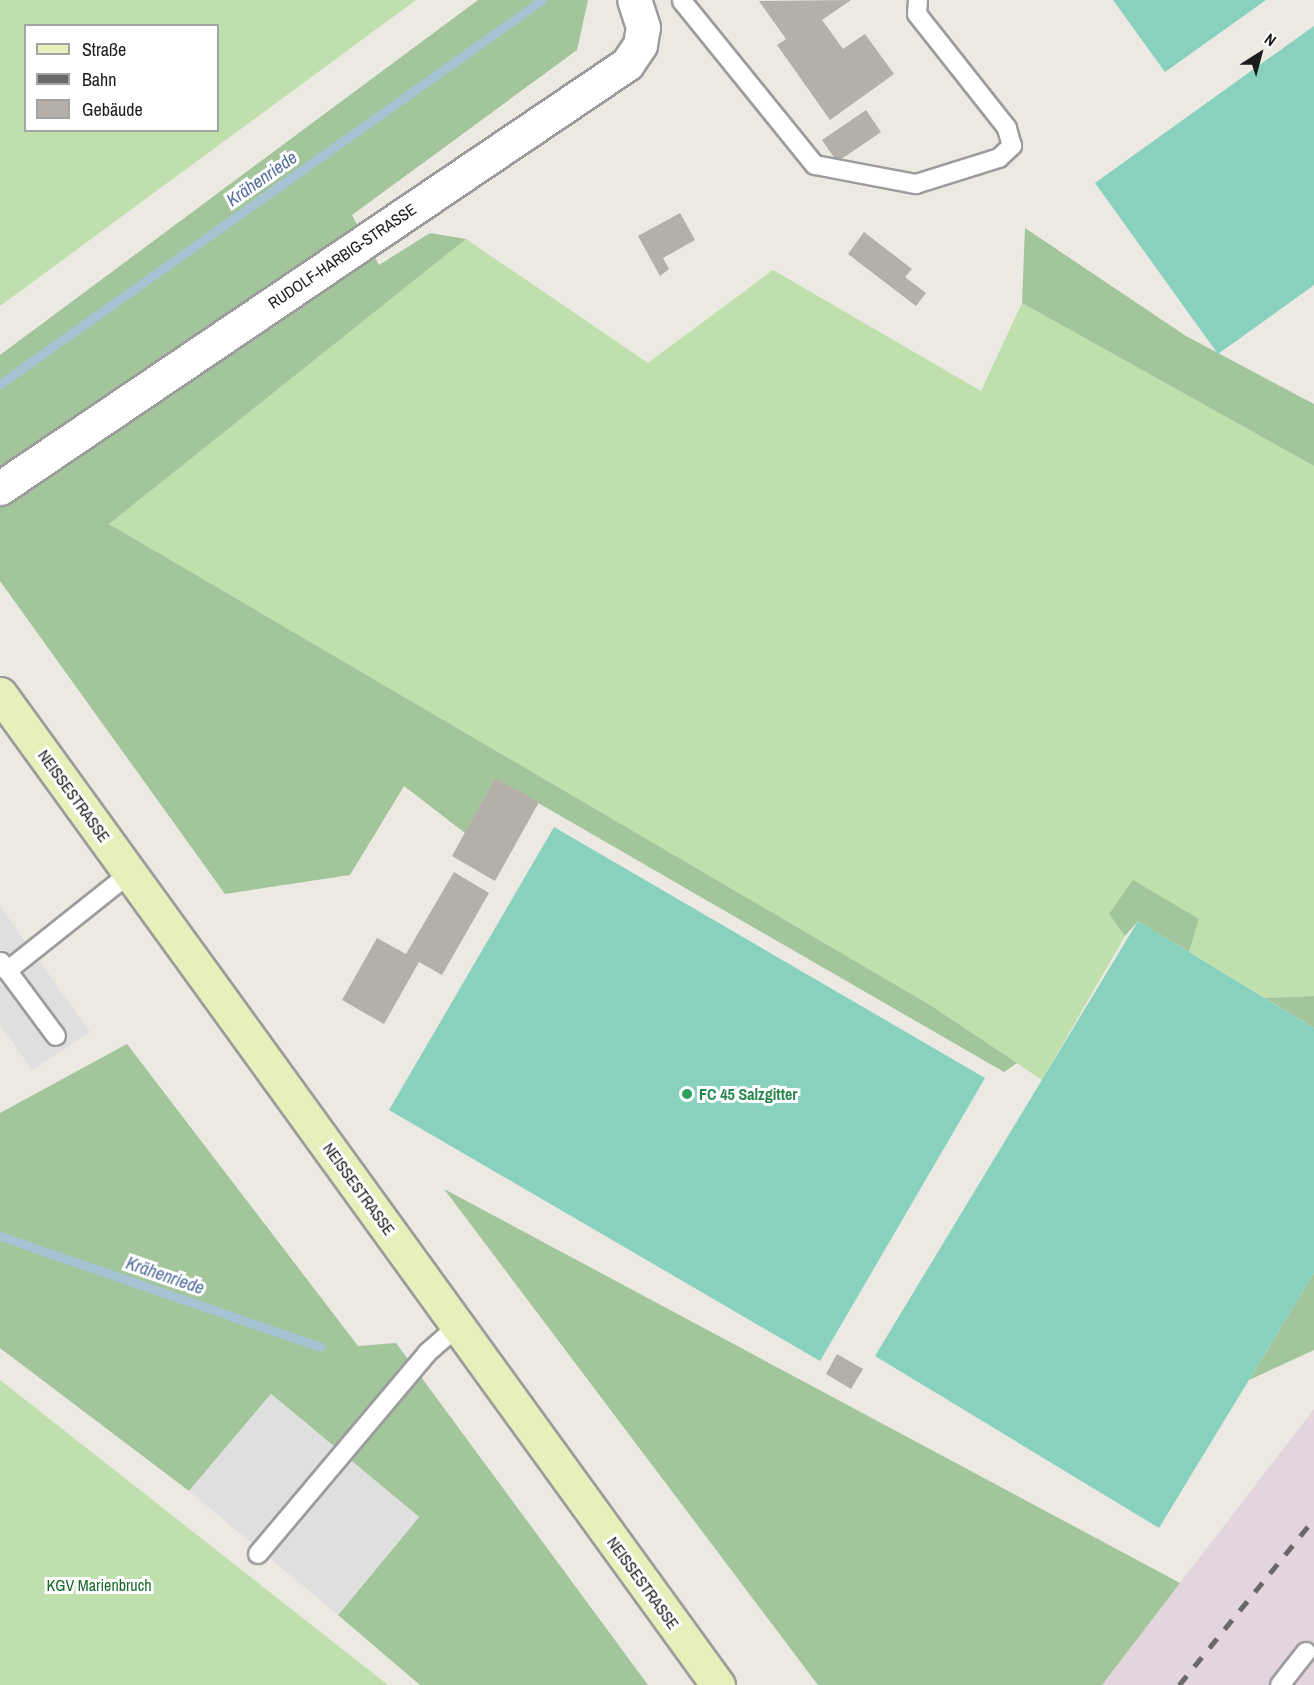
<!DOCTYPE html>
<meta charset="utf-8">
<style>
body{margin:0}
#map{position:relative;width:1314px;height:1685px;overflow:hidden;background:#ebe9e1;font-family:"Archivo Narrow",sans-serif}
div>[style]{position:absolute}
.industrial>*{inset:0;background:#e3d4de}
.grass>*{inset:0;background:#bfe0ac}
.forest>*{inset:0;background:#a2c59b}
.pitch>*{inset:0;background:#88d1bf}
.parking>*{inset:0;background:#dfdfdf}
.stream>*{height:9px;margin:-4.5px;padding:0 4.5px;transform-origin:4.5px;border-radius:4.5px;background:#a6c3d4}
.building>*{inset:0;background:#b4afa8}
.roads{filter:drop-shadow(2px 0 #9c9c9c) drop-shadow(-2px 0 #9c9c9c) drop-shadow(0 2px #9c9c9c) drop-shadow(0 -2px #9c9c9c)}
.lane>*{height:18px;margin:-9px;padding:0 9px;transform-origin:9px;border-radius:9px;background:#fff}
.street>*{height:33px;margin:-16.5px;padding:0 16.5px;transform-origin:16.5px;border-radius:16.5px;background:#fff}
.secondary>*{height:33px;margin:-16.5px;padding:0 16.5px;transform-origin:16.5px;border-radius:16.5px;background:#e6f0ba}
.rail>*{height:4.5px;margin-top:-2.25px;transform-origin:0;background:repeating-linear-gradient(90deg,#696969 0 12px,transparent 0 24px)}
.dots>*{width:16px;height:16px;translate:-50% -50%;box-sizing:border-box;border:3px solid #fff;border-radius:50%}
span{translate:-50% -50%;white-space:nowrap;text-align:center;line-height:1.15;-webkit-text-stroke:6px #fff;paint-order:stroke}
.street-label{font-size:16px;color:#1b1b1b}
.leisure-label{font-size:16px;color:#27864d;font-weight:700}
.left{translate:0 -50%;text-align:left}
.park-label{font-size:16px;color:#18692a}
.water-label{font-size:18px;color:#546f9d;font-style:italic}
.legend{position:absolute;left:24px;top:24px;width:195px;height:108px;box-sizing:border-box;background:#fff;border:2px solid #a4a4a4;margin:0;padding:8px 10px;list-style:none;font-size:18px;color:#1b1b1b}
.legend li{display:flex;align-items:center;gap:12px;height:30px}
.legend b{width:30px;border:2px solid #a4a4a4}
.north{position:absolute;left:1230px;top:24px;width:60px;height:60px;-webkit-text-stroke:4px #fff;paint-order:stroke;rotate:36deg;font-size:16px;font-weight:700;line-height:24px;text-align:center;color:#1b1b1b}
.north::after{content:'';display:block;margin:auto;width:21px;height:27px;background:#1b1b1b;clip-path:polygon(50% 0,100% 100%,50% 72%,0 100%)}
</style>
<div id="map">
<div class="industrial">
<i style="clip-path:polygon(1314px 1409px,1314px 1685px,1102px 1685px,1180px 1583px)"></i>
</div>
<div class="grass">
<i style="clip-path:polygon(evenodd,0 0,416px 0,0 306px,0 0,26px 26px,218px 26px,218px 130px,26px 130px,26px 26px)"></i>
<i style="clip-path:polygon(466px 239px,648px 363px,773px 270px,981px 391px,1022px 303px,1314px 466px,1314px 996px,1265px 998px,1189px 952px,1199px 919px,1109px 914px,1125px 936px,1042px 1080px,930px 1005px,109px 524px)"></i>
<i style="clip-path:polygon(0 1380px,388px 1685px,0 1685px)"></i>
</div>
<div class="forest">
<i style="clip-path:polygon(478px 0,588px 0,577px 50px,352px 215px,379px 265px,430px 233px,466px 239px,109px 524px,930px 1005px,1017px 1063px,1004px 1072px,495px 778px,465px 833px,404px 786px,350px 875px,225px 894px,0 581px,0 355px)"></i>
<i style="clip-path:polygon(1025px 228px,1186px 336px,1314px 404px,1314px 466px,1022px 303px)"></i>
<i style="clip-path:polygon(1133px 880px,1199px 919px,1189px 952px,1138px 921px,1125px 936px,1109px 914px)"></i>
<i style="clip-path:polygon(1314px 996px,1314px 1028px,1265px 998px)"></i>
<i style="clip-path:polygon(127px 1044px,358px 1346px,396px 1343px,648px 1685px,420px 1685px,338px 1615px,419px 1517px,271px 1394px,189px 1491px,0 1348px,0 1113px)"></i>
<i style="clip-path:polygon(444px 1189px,1180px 1583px,1102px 1685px,818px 1685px)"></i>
<i style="clip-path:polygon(1314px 1273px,1314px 1350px,1249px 1380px)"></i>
</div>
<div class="pitch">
<i style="clip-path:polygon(1113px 0,1266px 0,1165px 72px)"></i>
<i style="clip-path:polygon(1314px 26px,1314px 285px,1218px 354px,1095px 183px)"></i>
<i style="clip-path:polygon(554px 827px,985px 1078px,820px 1361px,389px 1110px)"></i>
<i style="clip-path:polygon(1138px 921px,1314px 1028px,1314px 1273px,1159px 1528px,875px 1356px)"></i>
</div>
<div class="parking">
<i style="clip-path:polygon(0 906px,90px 1032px,32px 1070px,0 1025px)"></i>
<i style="clip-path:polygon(271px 1394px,419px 1517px,338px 1615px,189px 1491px)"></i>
</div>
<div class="stream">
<i style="left:0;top:384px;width:664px;rotate:-35.32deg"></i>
<i style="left:0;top:1236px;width:339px;rotate:19.1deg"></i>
</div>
<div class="building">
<i style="clip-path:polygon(851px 0,822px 20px,843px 49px,865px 34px,894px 74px,830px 120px,777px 45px,786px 39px,759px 1px)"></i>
<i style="clip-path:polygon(866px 110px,881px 132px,837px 162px,822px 140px)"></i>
<i style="clip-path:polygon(680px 213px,695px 240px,663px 258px,669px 269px,660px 276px,638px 236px)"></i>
<i style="clip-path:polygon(864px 232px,912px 269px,905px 277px,926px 293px,916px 306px,848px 254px)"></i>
<i style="clip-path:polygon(495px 778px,539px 802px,495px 881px,452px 856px)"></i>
<i style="clip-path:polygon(454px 872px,489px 893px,442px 975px,419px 962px,384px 1024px,342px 1000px,377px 938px,406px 954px)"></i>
<i style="clip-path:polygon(837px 1354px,863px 1369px,851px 1389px,826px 1374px)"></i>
</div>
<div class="roads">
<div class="lane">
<i style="left:682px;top:1px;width:211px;rotate:51deg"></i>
<i style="left:815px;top:165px;width:103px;rotate:10.7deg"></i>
<i style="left:916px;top:184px;width:87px;rotate:-17.4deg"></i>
<i style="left:999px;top:158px;width:18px;rotate:-43deg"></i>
<i style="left:1012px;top:146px;width:19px;rotate:-106deg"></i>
<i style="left:1007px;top:128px;width:145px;rotate:-128.3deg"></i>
<i style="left:917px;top:14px;width:14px;rotate:-86deg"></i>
<i style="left:1px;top:962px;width:92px;rotate:53.4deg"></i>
<i style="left:7px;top:971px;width:157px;rotate:-38.5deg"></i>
<i style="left:258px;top:1554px;width:263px;rotate:-49.9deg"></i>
<i style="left:427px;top:1353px;width:41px;rotate:-41.1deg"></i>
<i style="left:1280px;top:1685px;width:42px;rotate:-51.8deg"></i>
</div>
<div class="street">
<i style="left:0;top:488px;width:757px;rotate:-34.07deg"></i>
<i style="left:627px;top:64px;width:23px;rotate:-56deg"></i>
<i style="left:640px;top:45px;width:18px;rotate:-81deg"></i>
<i style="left:643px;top:27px;width:28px;rotate:-108deg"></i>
</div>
<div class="secondary">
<i style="left:0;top:694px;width:1224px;rotate:54.08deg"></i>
</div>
</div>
<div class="rail">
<i style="left:1179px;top:1685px;width:214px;rotate:-50.9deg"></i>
</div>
<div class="dots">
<i style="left:687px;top:1094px;background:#2e9e5b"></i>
</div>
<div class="street-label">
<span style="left:342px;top:256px;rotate:-34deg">RUDOLF-HARBIG-STRASSE</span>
<span style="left:74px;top:796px;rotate:54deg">NEISSESTRASSE</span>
<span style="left:359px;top:1189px;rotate:54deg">NEISSESTRASSE</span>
<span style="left:643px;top:1583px;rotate:54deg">NEISSESTRASSE</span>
</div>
<div class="leisure-label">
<span class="left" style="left:699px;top:1094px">FC 45 Salzgitter</span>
</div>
<div class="park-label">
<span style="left:99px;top:1585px">KGV Marienbruch</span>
</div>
<div class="water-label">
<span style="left:262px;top:179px;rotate:-35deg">Krähenriede</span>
<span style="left:165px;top:1276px;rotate:19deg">Krähenriede</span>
</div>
<ul class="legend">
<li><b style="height:8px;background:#e6f0ba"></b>Straße</li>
<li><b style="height:8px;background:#696969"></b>Bahn</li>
<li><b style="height:16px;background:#b4afa8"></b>Gebäude</li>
</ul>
<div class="north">N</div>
</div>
